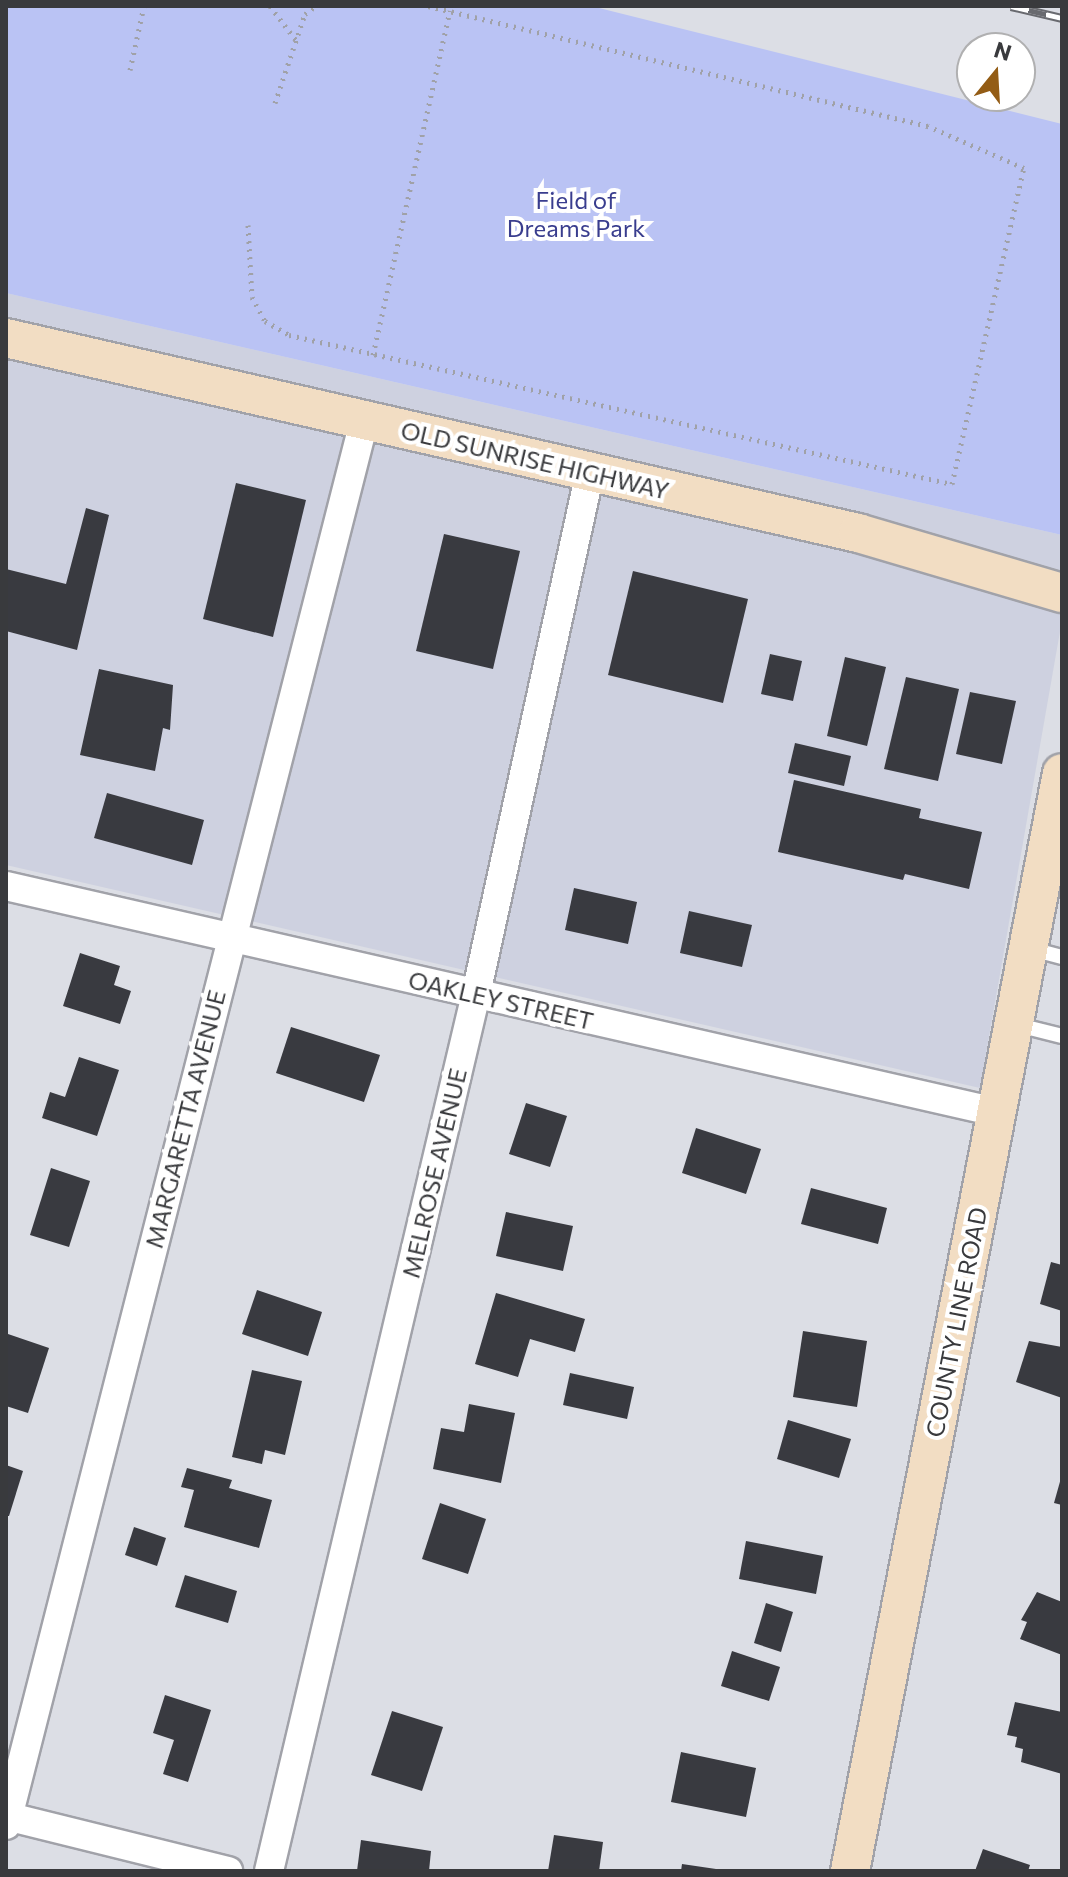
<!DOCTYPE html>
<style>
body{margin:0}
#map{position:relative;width:1068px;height:1877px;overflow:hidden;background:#dcdee5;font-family:Commissioner,sans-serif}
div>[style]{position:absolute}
.built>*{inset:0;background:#ced1e0}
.green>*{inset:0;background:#bac3f4}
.building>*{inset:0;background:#393a40}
.path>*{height:5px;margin-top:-2.5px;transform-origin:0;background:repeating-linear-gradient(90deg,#a0a1a7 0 2px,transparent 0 8px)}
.roads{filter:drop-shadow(2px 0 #a1a2a9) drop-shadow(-2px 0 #a1a2a9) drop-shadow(0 2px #a1a2a9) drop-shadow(0 -2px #a1a2a9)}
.lane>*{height:14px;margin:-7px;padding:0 7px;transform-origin:7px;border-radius:7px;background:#fff}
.street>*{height:28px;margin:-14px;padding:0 14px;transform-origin:14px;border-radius:14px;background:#fff}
.secondary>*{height:38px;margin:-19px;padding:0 19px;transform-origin:19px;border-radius:19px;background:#f2ddc3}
.rail>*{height:9px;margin-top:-4.5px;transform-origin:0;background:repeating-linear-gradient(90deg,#fff 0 18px,#696a6f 0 36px);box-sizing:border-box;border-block:2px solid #696a6f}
span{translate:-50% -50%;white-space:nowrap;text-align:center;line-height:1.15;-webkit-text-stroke:8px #fff;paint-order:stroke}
.park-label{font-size:24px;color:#393d8e}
.street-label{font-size:24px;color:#393a3d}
.frame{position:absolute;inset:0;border:8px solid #393a3d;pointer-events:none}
.north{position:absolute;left:956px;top:32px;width:80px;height:80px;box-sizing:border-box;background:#fff;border:2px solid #b0b0b1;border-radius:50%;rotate:18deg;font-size:22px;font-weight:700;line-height:32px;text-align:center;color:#393a3d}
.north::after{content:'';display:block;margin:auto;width:28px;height:36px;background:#935c15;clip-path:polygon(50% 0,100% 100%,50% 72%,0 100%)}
</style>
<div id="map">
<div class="built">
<i style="clip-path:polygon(6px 293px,1062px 535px,1062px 620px,980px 1088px,6px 865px)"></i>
</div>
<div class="green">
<i style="clip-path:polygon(6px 6px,591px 6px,1062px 124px,1062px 535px,6px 293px)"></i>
</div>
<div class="building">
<i style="clip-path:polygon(236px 483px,306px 500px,273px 637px,203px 619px)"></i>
<i style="clip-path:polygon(86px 508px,109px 515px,77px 650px,6px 631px,6px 569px,66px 584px)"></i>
<i style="clip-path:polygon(444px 534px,520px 551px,493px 669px,416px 651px)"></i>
<i style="clip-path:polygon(633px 571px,748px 599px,723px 703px,608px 675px)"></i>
<i style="clip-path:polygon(770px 654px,802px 661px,793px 701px,761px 694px)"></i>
<i style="clip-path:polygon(845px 657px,886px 667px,867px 746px,827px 736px)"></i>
<i style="clip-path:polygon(99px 669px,173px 685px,170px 730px,163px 728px,155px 771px,80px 755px)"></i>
<i style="clip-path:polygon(906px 677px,959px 689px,938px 781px,884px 769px)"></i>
<i style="clip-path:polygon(970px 692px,1016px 701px,1002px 764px,956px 754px)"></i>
<i style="clip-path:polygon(795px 743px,851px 756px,844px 786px,788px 773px)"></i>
<i style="clip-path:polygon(794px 780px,921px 809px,919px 818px,982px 832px,969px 889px,905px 874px,903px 880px,778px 852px)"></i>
<i style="clip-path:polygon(107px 793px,204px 820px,192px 865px,94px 838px)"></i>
<i style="clip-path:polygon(574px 888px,637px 902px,628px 944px,565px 930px)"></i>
<i style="clip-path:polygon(689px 911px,752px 925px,742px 967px,680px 953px)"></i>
<i style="clip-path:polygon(80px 953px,120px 966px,114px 985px,131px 991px,120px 1024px,63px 1006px)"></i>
<i style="clip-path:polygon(291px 1027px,380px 1055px,364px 1102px,276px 1073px)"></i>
<i style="clip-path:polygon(79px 1057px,119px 1070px,97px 1136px,42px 1118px,50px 1092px,65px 1097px)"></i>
<i style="clip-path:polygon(526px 1103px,567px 1116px,550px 1167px,509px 1154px)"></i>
<i style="clip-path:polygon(696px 1128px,761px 1149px,746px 1194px,682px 1173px)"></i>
<i style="clip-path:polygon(51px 1168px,90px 1181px,69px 1247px,30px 1235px)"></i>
<i style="clip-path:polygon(811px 1188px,887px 1208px,878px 1244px,801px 1224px)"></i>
<i style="clip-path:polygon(506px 1212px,573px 1226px,563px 1271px,496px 1256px)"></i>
<i style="clip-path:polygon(1051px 1262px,1062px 1265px,1062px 1311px,1040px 1304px)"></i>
<i style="clip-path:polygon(257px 1290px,322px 1312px,308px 1356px,242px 1334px)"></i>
<i style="clip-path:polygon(496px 1293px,585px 1319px,575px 1352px,530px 1339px,518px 1377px,475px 1364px)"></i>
<i style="clip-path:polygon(803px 1331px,867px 1341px,857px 1407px,793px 1397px)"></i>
<i style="clip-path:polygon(8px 1334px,49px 1348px,28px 1413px,6px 1406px)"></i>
<i style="clip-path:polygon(1029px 1341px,1062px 1347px,1062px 1398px,1016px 1382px)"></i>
<i style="clip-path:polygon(252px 1370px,302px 1381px,285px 1455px,265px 1450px,262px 1464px,232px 1457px)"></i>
<i style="clip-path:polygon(570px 1373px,634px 1387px,627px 1419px,563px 1405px)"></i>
<i style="clip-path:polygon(469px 1404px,515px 1413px,501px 1483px,433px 1469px,441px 1428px,464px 1432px)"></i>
<i style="clip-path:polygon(788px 1420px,851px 1439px,839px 1478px,777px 1459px)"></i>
<i style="clip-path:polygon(6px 1465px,23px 1471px,9px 1516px,6px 1516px)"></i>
<i style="clip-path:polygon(187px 1468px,232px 1480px,229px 1488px,272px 1500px,259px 1548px,184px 1527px,194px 1490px,181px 1487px)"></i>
<i style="clip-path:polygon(1061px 1478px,1062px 1478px,1062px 1505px,1054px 1503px)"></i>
<i style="clip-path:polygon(440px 1503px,486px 1519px,468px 1574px,422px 1559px)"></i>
<i style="clip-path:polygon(134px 1527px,166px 1538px,157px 1566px,125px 1555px)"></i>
<i style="clip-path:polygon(746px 1541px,823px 1556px,816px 1594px,739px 1579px)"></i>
<i style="clip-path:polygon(185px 1575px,237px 1591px,228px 1623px,175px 1607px)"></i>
<i style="clip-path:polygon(1037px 1592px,1062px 1602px,1062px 1655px,1020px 1639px,1027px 1622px,1021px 1620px)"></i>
<i style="clip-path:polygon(766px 1603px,793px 1612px,781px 1652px,754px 1643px)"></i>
<i style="clip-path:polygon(732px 1651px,780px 1667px,769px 1701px,721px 1686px)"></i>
<i style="clip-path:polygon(165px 1695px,211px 1710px,188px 1782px,163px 1774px,174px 1740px,153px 1733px)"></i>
<i style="clip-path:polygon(1015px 1702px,1062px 1712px,1062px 1774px,1021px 1762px,1023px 1749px,1015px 1747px,1017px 1737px,1007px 1735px)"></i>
<i style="clip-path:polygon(392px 1711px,443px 1727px,422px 1791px,371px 1775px)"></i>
<i style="clip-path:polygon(681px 1752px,756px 1768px,746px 1817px,671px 1802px)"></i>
<i style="clip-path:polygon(554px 1835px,603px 1842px,599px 1871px,548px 1871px)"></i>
<i style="clip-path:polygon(361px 1840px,431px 1851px,429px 1871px,357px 1871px)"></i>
<i style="clip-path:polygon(983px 1849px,1030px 1865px,1028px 1871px,975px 1871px)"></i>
<i style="clip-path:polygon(682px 1864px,716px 1869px,716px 1871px,681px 1871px)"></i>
</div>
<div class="path">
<i style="left:270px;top:6px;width:43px;rotate:52.6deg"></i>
<i style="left:130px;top:70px;width:66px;rotate:-77.7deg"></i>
<i style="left:275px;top:103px;width:94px;rotate:-71.4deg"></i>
<i style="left:305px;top:14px;width:14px;rotate:-36deg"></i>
<i style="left:248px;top:225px;width:72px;rotate:86.8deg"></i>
<i style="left:252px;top:297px;width:27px;rotate:62deg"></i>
<i style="left:265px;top:321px;width:28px;rotate:30deg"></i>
<i style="left:289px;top:335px;width:680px;rotate:12.67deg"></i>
<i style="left:952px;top:484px;width:324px;rotate:-77.2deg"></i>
<i style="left:1024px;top:168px;width:105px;rotate:-156.4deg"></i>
<i style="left:928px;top:126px;width:514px;rotate:-166.5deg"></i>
<i style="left:373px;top:355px;width:353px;rotate:-77.4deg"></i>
</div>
<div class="roads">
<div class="lane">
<i style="left:1028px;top:948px;width:35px;rotate:15deg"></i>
<i style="left:1014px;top:1024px;width:49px;rotate:14deg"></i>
</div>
<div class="street">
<i style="left:6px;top:886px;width:1015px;rotate:12.86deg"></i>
<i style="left:6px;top:1816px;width:229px;rotate:13.9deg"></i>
<i style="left:6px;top:1825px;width:1448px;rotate:-75.69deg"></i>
<i style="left:269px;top:1871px;width:901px;rotate:-76.72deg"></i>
<i style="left:476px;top:994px;width:534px;rotate:-77.68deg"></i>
</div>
<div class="secondary">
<i style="left:6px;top:338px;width:874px;rotate:12.89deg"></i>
<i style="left:858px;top:533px;width:213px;rotate:16.4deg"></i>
<i style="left:850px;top:1871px;width:1118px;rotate:-79.07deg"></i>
</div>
</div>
<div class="rail">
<i style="left:1011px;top:6px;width:52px;rotate:13.2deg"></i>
</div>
<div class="park-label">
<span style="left:576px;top:214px">Field of<br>Dreams Park</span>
</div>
<div class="street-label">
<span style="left:535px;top:460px;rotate:13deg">OLD SUNRISE HIGHWAY</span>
<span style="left:501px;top:1000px;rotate:13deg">OAKLEY STREET</span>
<span style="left:185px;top:1119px;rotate:-76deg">MARGARETTA AVENUE</span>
<span style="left:434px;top:1173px;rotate:-77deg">MELROSE AVENUE</span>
<span style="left:956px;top:1322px;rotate:-79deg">COUNTY LINE ROAD</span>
</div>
<div class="frame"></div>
<div class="north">N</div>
</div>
